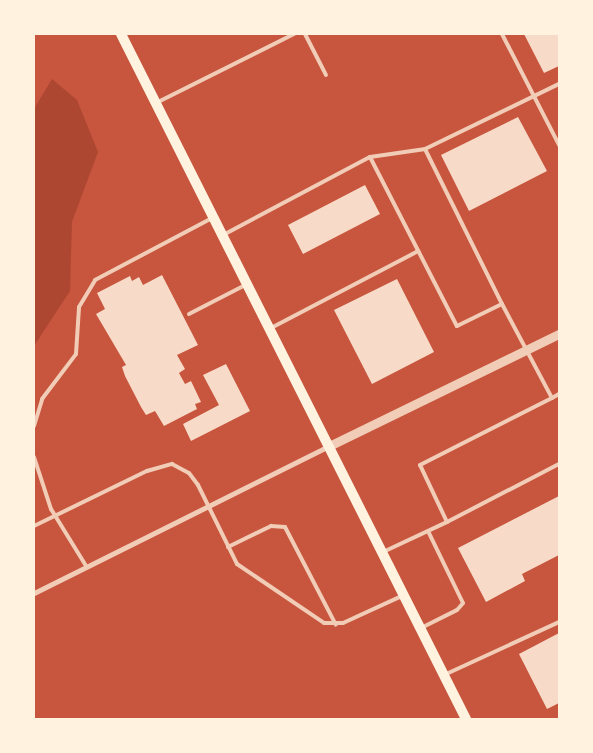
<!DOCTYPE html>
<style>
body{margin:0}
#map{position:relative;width:593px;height:753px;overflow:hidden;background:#c8553d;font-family:"Times New Roman",serif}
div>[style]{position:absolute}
.green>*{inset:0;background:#ae4732}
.building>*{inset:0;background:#f7dbc8}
.service>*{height:4px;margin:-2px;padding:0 2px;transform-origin:2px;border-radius:2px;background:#f1ccb7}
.minor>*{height:5px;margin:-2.5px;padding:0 2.5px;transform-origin:2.5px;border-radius:2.5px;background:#f1ccb7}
.tertiary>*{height:9px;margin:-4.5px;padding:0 4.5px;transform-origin:4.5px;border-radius:4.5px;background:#f1ccb7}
.secondary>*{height:10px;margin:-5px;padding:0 5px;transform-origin:5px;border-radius:5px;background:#fff3e0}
span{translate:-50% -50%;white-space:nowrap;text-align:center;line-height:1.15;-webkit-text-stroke:5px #fff3e0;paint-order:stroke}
.frame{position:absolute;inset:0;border:35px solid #fff3e0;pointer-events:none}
</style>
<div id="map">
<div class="green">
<i style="clip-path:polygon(52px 79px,77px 100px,98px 152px,72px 222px,70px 291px,34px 346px,34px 109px)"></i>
</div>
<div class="building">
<i style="clip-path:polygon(524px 34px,559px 34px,559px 66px,544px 73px)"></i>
<i style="clip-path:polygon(518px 117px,547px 171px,469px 211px,441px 155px)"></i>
<i style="clip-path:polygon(365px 185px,380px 214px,303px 254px,288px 225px)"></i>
<i style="clip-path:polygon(162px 275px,198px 345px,177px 355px,185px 369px,179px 373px,185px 384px,191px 381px,201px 402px,195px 404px,197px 409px,164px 426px,155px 411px,146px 415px,141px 407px,125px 376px,122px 367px,126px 365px,96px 314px,105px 309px,97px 293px,130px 276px,132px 281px,139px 277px,143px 285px)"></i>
<i style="clip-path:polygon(397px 279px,434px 352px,372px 384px,334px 310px)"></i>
<i style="clip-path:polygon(226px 364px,250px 411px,191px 441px,183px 424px,219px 405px,203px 375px)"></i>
<i style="clip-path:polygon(559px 496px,559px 555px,522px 574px,525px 581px,486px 602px,458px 548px)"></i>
<i style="clip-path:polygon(559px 633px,559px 703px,547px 709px,519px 654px)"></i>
</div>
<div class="service">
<i style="left:305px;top:34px;width:46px;rotate:62.9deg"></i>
<i style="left:502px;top:34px;width:125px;rotate:62.8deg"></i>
<i style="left:158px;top:102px;width:152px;rotate:-26.6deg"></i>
<i style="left:425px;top:149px;width:173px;rotate:63.6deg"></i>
<i style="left:370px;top:157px;width:190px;rotate:62.8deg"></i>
<i style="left:457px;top:326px;width:50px;rotate:-26.1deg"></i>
<i style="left:502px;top:304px;width:106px;rotate:62deg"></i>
<i style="left:552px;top:398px;width:8px;rotate:-30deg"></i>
<i style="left:225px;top:234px;width:164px;rotate:-28deg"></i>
<i style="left:370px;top:157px;width:56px;rotate:-8.3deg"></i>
<i style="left:425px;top:149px;width:149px;rotate:-25.9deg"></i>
<i style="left:189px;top:314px;width:65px;rotate:-27.3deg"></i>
<i style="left:271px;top:328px;width:166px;rotate:-27.6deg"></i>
<i style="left:34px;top:426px;width:28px;rotate:-73deg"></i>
<i style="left:42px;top:399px;width:56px;rotate:-52.9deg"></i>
<i style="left:76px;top:354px;width:47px;rotate:-86.3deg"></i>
<i style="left:79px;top:307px;width:31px;rotate:-59deg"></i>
<i style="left:95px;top:280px;width:132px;rotate:-27.9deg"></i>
<i style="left:34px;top:457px;width:55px;rotate:71.9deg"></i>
<i style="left:51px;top:509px;width:67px;rotate:58.4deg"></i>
<i style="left:447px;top:522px;width:126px;rotate:-27.4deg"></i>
<i style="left:34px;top:526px;width:126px;rotate:-26deg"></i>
<i style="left:147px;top:471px;width:26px;rotate:-16deg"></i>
<i style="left:172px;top:464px;width:19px;rotate:28deg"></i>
<i style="left:189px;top:473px;width:15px;rotate:53deg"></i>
<i style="left:198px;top:485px;width:88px;rotate:63.7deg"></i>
<i style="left:237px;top:564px;width:105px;rotate:34.1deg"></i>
<i style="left:324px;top:623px;width:19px"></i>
<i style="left:343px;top:623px;width:65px;rotate:-24.6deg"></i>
<i style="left:228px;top:547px;width:48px;rotate:-26deg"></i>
<i style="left:271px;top:526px;width:14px;rotate:4deg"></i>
<i style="left:285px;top:527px;width:110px;rotate:62.5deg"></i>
<i style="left:383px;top:552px;width:71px;rotate:-25.1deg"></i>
<i style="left:447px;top:522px;width:63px;rotate:-115.3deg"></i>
<i style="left:420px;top:465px;width:148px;rotate:-26.9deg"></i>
<i style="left:421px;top:628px;width:40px;rotate:-26.6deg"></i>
<i style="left:457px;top:610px;width:9px;rotate:-49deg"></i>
<i style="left:463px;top:603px;width:80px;rotate:-115.9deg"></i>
<i style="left:444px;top:675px;width:127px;rotate:-24.7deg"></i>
</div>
<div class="minor">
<i style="left:34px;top:593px;width:330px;rotate:-26.5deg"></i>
</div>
<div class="tertiary">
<i style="left:329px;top:446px;width:256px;rotate:-26deg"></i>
</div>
<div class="secondary">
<i style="left:121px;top:34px;width:767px;rotate:63.27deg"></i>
</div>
<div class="frame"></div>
</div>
